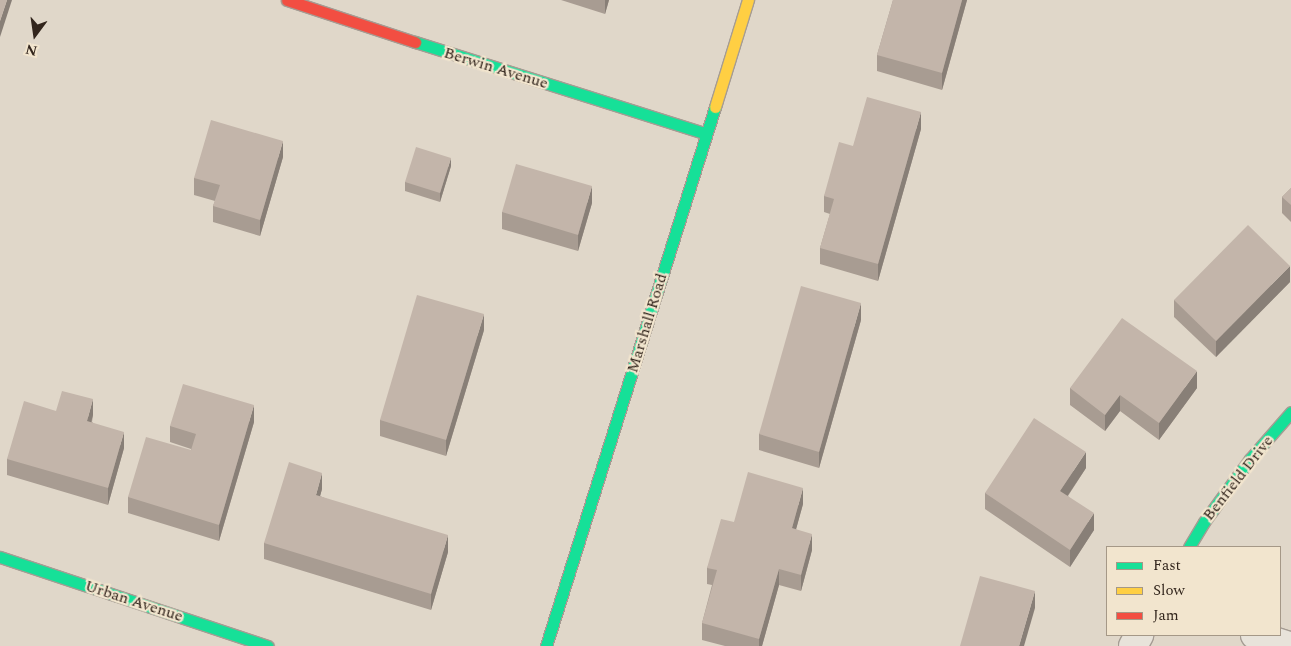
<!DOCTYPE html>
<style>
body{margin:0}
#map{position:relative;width:1291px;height:646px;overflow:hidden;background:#e0d7c9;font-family:Spectral,serif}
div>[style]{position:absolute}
.roads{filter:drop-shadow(1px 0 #a59c93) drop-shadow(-1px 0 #a59c93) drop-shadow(0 1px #a59c93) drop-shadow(0 -1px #a59c93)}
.street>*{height:28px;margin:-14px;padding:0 14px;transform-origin:14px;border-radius:14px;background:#e8e3da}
.fast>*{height:11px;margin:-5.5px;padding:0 5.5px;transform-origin:5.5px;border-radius:5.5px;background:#16e098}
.slow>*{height:11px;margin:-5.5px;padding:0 5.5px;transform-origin:5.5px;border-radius:5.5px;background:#ffcf43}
.jam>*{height:11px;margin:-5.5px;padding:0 5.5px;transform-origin:5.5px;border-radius:5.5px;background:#f24e42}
.wall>*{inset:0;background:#a89c92}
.shaded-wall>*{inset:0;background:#887f77}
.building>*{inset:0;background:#c3b5aa}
span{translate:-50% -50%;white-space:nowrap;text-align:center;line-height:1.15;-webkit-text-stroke:4.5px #f2e5ce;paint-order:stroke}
.street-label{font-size:16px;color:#32251c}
.legend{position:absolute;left:1106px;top:546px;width:175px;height:90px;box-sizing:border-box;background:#f2e5ce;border:1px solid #a59887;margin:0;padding:6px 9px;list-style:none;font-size:15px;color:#32251c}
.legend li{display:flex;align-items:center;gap:10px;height:25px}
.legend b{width:25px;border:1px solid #a59887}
.north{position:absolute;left:10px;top:10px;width:50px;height:50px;-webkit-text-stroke:4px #f2e5ce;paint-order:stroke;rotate:194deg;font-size:14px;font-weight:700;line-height:20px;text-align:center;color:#32251c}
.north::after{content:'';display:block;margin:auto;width:18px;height:22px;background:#32251c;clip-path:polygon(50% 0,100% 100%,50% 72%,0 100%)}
</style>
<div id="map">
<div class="roads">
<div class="street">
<i style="left:1255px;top:635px;width:36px;rotate:18deg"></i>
<i style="left:1133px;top:646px;width:13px;rotate:-61deg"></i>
</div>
<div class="fast">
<i style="left:415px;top:42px;width:305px;rotate:17.5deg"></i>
<i style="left:1189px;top:547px;width:29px;rotate:-59deg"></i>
<i style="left:1204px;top:522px;width:78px;rotate:-53.9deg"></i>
<i style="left:1250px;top:459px;width:62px;rotate:-48.9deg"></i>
<i style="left:0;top:557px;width:282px;rotate:18.4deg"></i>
<i style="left:546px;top:646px;width:565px;rotate:-72.59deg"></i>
</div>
<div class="slow">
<i style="left:715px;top:107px;width:112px;rotate:-72.9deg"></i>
</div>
<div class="jam">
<i style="left:287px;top:0;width:135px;rotate:18.2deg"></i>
</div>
</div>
<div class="wall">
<i style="clip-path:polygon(561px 0,609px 0,605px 14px)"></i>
<i style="clip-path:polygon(893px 0,967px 0,942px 90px,877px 71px,877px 55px)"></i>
<i style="clip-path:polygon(921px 129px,878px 281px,820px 264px,820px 248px,830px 214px,824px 212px,824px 196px,853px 146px)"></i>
<i style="clip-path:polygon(283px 157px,260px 236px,213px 222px,213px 206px,215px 201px,194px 195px,194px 178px)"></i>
<i style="clip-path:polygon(451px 166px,440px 202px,405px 191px,405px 182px)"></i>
<i style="clip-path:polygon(1291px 188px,1291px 222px,1282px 213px,1282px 197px)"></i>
<i style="clip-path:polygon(592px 203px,578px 251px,502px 229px,502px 212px)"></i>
<i style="clip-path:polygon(1290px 282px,1216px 357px,1174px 317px,1174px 300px)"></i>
<i style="clip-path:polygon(861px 320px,819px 468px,759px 450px,759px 434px)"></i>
<i style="clip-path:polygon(484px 330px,446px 456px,380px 436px,380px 420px)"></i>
<i style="clip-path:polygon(1070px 388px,1197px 388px,1159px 440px,1120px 411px,1105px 431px,1070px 405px)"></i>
<i style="clip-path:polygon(93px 415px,92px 422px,124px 448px,108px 505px,7px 475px,7px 459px)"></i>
<i style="clip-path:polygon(254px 422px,219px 541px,128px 513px,128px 497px,191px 450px,191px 449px,170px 442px,170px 426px)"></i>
<i style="clip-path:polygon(1086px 468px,1068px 496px,1094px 530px,1070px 567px,985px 509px,985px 493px)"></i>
<i style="clip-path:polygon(322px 489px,320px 496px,448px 552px,431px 610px,264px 559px,264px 543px)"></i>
<i style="clip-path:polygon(803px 504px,796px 529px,812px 550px,801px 591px,779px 585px,762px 646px,725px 646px,702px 640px,702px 623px,712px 585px,707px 584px,707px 568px,734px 522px)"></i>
</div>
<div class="shaded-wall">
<i style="clip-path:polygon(7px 0,12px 0,0 37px,0 21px)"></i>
<i style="clip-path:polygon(605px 0,609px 0,605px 14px)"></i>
<i style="clip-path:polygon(962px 0,967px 0,942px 90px,942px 73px)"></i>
<i style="clip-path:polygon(921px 112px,921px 129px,878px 281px,878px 264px)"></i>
<i style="clip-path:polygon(283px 141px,283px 157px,260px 236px,260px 220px)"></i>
<i style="clip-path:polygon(451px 158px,451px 166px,440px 202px,440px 193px)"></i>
<i style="clip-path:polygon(592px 186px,592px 203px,578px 251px,578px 235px)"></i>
<i style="clip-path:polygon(1290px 266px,1290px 282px,1216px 357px,1216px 341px)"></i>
<i style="clip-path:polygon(861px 303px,861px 320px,819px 468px,819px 452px)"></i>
<i style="clip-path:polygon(484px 314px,484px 330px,446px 456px,446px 440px)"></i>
<i style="clip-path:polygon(1197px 371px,1197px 388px,1159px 440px,1159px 423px)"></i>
<i style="clip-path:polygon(1120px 395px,1120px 411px,1105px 431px,1105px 415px)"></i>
<i style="clip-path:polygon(93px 399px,93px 415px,87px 437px,87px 421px)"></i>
<i style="clip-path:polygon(254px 405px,254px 422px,219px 541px,219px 525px)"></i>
<i style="clip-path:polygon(124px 432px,124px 448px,108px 505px,108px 488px)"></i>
<i style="clip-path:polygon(1086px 452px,1086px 468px,1060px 507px,1060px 491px)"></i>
<i style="clip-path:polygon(322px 473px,322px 489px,316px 511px,316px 495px)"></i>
<i style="clip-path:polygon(803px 488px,803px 504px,792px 544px,792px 528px)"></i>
<i style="clip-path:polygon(1094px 513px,1094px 530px,1070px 567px,1070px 550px)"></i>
<i style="clip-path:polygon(812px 534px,812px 550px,801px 591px,801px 575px)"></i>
<i style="clip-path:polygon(448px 535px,448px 552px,431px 610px,431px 594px)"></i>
<i style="clip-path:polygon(779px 569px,779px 585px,762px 646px,759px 646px,759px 639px)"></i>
<i style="clip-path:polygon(1035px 591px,1035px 608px,1024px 646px,1019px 646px)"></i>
</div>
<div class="building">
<i style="clip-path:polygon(0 0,7px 0,0 21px)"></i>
<i style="clip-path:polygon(893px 0,962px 0,942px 73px,877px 55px)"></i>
<i style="clip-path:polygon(867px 97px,921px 112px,878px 264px,820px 248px,834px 199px,824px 196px,839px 142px,853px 146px)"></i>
<i style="clip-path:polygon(211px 120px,283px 141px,260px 220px,213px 206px,220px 185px,194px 178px)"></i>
<i style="clip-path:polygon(416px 147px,451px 158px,440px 193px,405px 182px)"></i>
<i style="clip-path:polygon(516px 164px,592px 186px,578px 235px,502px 212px)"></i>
<i style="clip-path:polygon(1291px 188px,1291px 205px,1282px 197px)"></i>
<i style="clip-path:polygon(1248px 225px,1290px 266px,1216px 341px,1174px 300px)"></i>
<i style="clip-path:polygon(801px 286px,861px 303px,819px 452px,759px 434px)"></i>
<i style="clip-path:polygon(417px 295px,484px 314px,446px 440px,380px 420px)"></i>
<i style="clip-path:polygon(1122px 318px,1197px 371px,1159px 423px,1120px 395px,1105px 415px,1070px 388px)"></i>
<i style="clip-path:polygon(183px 384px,254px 405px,219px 525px,128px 497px,146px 437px,191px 450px,196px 434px,170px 426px)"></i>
<i style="clip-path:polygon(62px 391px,93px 399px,87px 421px,124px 432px,108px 488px,7px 459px,24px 401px,56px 411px)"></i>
<i style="clip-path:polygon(1034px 418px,1086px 452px,1060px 491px,1094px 513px,1070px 550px,985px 493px)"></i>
<i style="clip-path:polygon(289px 462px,322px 473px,316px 495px,448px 535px,431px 594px,264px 543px)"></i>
<i style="clip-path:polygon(748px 472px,803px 488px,792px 528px,812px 534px,801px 575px,779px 569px,759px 639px,702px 623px,717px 570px,707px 568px,721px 519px,734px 522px)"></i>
<i style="clip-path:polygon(980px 576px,1035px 591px,1019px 646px,960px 646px)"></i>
</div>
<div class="street-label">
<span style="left:496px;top:68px;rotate:17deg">Berwin Avenue</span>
<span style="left:647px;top:323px;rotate:-73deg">Marshall Road</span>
<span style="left:1238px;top:478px;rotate:-52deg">Benfield Drive</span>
<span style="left:134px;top:601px;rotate:18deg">Urban Avenue</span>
</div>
<ul class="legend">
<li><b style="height:6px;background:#16e098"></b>Fast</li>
<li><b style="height:6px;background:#ffcf43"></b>Slow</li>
<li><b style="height:6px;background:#f24e42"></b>Jam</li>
</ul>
<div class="north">N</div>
</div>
